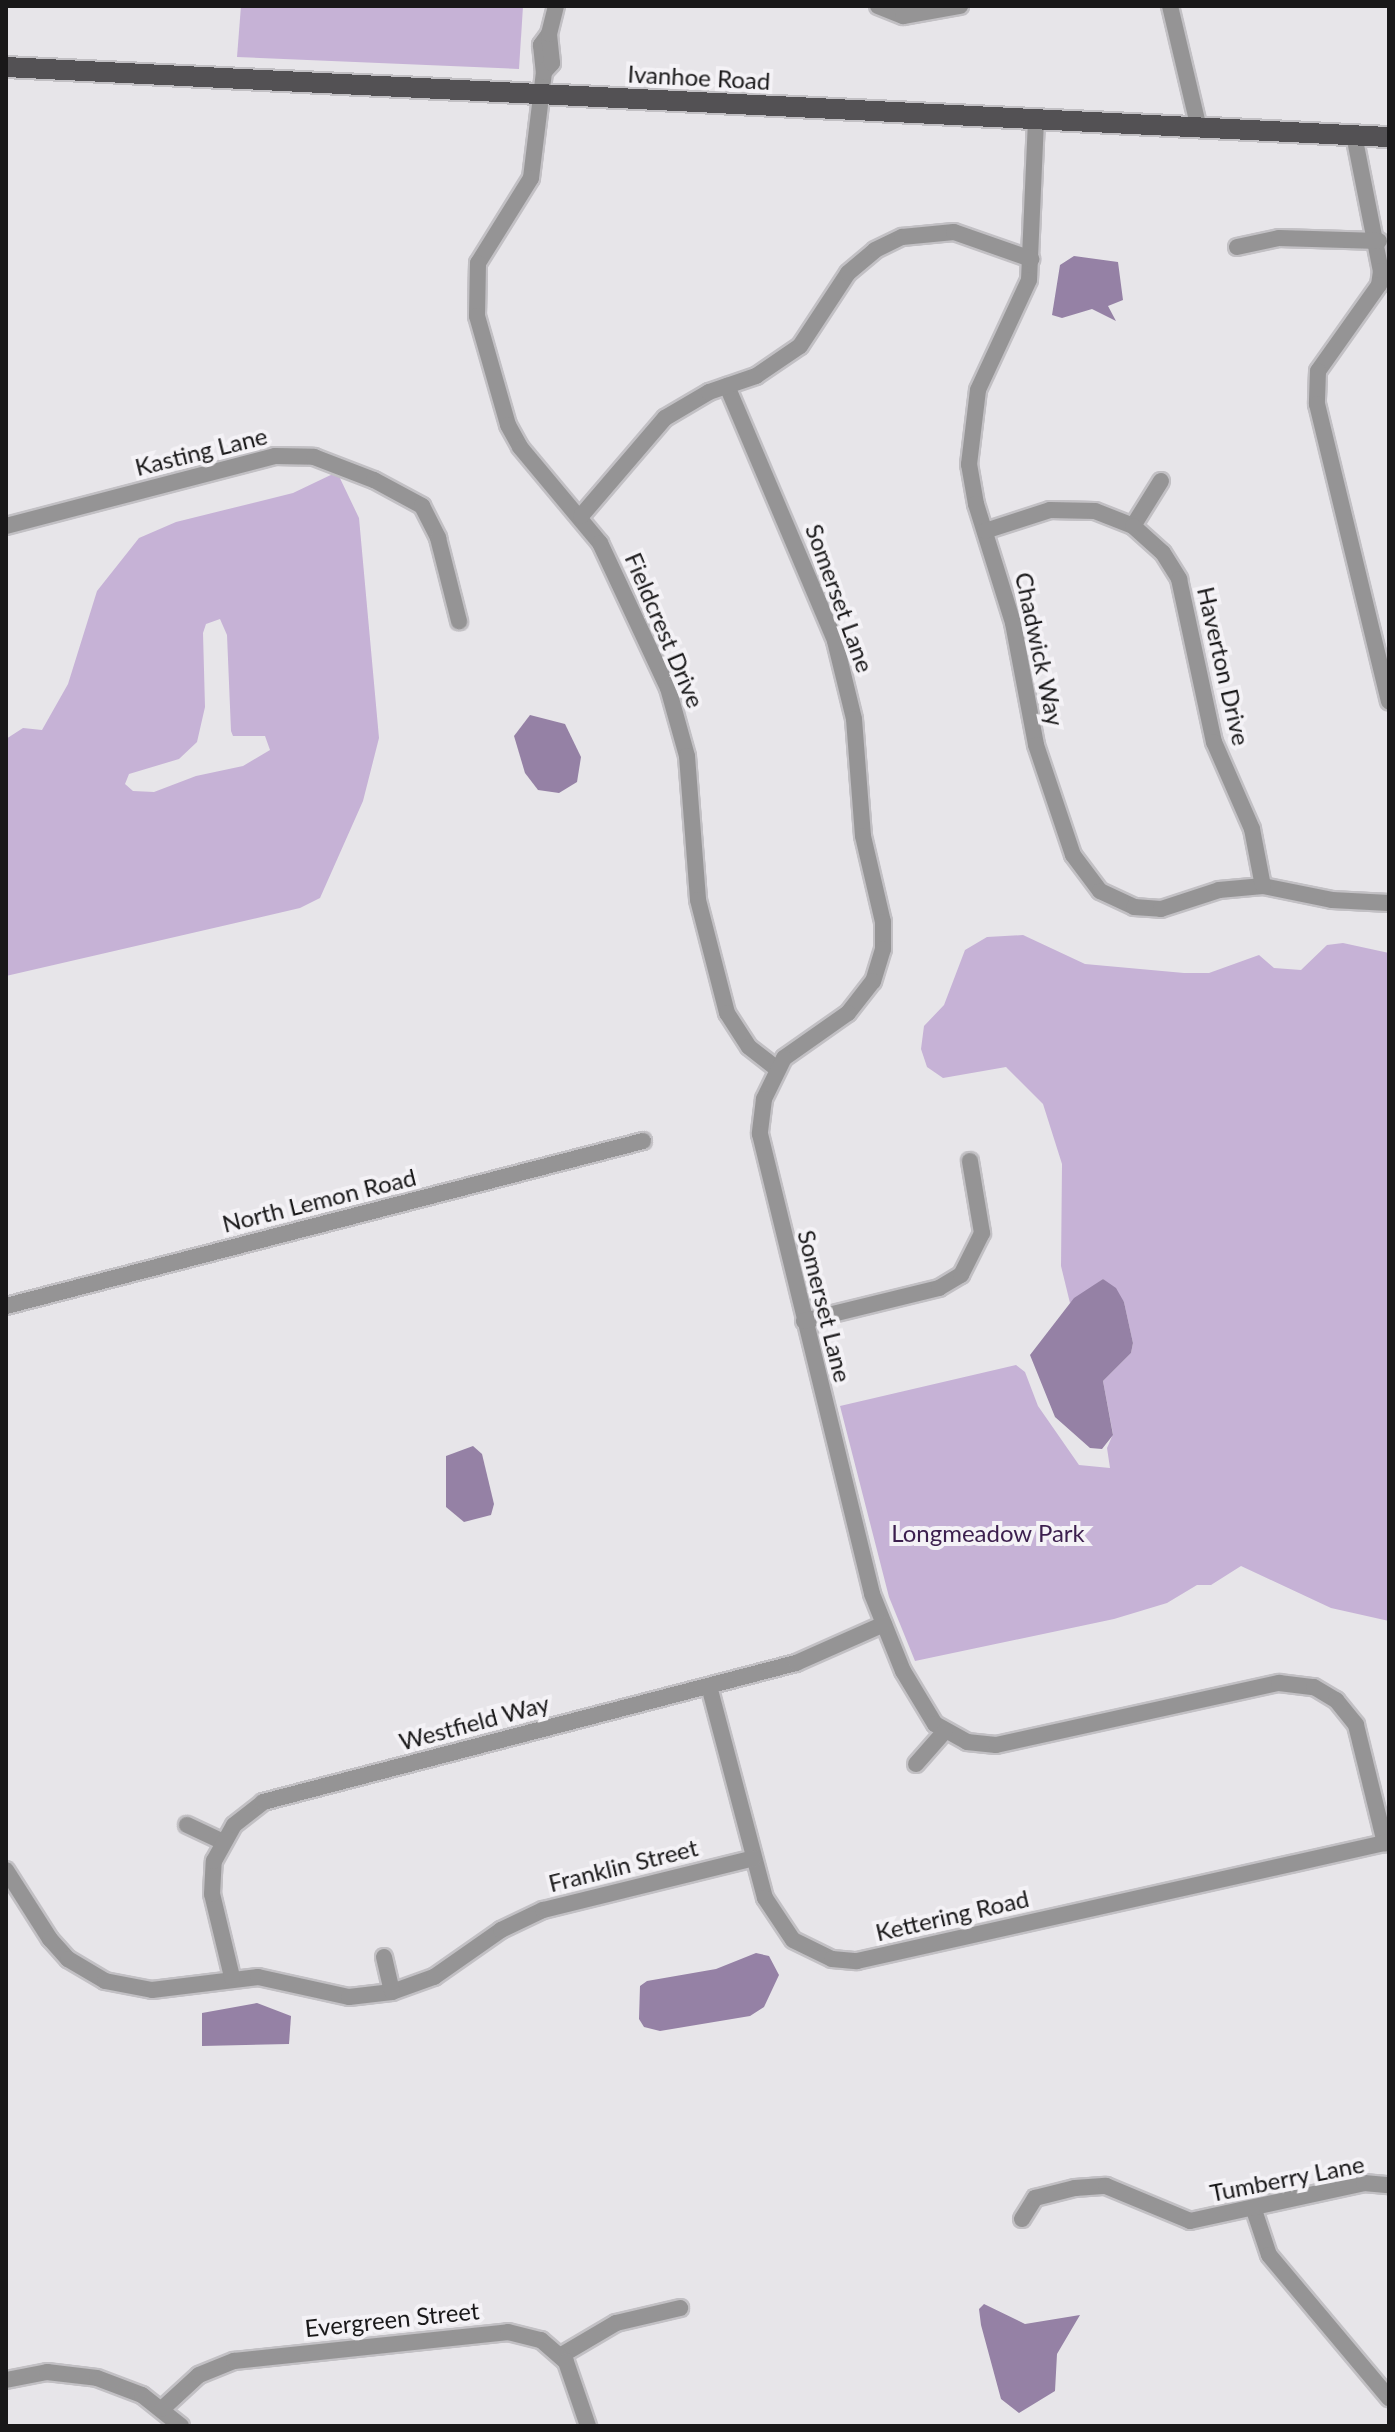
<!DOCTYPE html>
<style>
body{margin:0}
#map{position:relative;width:1395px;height:2432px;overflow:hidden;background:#e7e5e9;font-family:Lato,sans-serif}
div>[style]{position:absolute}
.green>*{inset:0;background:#c6b2d6}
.water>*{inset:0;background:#9581a5}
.roads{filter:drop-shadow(2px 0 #c2c0c4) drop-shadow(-2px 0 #c2c0c4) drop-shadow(0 2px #c2c0c4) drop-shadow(0 -2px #c2c0c4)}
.minor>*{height:16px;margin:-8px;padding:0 8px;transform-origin:8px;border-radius:8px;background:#959495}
.major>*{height:20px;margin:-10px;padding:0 10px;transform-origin:10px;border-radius:10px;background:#535154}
span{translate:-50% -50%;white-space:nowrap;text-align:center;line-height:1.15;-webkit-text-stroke:8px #f4f2f6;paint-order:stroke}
.street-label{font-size:24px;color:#191819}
.park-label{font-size:24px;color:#3c1f4e}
.frame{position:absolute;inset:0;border:8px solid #191819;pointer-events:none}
</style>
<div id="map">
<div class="green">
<i style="clip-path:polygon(241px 6px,523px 6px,519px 69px,237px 57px)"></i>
<i style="clip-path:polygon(evenodd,337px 472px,359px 518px,379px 738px,363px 801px,320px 898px,300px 908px,6px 976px,6px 739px,23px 728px,42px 730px,68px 684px,97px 591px,139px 538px,176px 522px,293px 493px,337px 472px,220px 619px,227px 635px,231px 731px,233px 736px,265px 736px,270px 750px,243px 766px,196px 776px,154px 792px,133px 791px,125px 784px,129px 774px,179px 759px,197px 742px,205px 707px,203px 633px,206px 624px,220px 619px)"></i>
<i style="clip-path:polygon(1023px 935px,1085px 964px,1184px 973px,1209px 973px,1259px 955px,1274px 968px,1301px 970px,1327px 945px,1343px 943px,1389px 953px,1389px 1621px,1331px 1608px,1241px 1566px,1211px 1585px,1197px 1585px,1167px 1603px,1114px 1619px,915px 1661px,889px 1597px,840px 1406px,1016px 1365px,1025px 1372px,1038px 1406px,1079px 1465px,1110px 1468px,1107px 1448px,1113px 1434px,1103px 1381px,1131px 1353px,1133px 1343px,1124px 1302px,1103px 1279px,1070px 1303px,1061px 1266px,1062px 1164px,1043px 1104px,1006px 1067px,943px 1078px,927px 1067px,921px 1049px,924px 1026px,944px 1005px,965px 950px,987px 937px)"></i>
</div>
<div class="water">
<i style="clip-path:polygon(1074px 256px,1118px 262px,1123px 300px,1108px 306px,1116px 321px,1092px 309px,1062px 318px,1052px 315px,1060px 265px)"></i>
<i style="clip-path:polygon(530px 715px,565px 724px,581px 757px,577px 782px,559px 793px,538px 790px,525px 773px,514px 736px)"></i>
<i style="clip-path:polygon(1103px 1279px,1116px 1288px,1124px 1302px,1133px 1343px,1131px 1353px,1103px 1381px,1113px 1435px,1102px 1449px,1090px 1448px,1055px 1417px,1030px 1355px,1074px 1298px)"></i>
<i style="clip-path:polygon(473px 1446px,482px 1454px,494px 1504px,491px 1515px,464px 1522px,446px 1507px,446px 1456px)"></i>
<i style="clip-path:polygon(756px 1953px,769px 1956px,779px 1975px,764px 2007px,750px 2016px,660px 2031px,644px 2027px,639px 2019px,640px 1986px,647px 1981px,716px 1969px)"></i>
<i style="clip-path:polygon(257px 2003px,291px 2016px,289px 2044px,202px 2046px,202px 2013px)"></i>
<i style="clip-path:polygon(984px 2304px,1025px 2324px,1080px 2315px,1057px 2354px,1055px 2391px,1019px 2413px,1001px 2399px,981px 2325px,979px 2309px)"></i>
</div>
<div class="roads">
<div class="minor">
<i style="left:878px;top:6px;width:27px;rotate:22deg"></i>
<i style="left:903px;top:16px;width:58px;rotate:-10deg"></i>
<i style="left:1170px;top:6px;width:121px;rotate:76.7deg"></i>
<i style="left:549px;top:34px;width:14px;rotate:126deg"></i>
<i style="left:541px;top:45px;width:27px;rotate:84deg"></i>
<i style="left:544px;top:72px;width:107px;rotate:97deg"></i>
<i style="left:531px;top:178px;width:100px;rotate:121.9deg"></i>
<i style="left:478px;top:263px;width:53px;rotate:91.1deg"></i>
<i style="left:477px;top:316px;width:113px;rotate:74.1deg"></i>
<i style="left:508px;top:425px;width:25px;rotate:61deg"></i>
<i style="left:520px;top:447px;width:125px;rotate:50.2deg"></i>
<i style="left:600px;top:543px;width:160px;rotate:64.9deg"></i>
<i style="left:668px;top:688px;width:71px;rotate:74.4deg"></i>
<i style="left:687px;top:756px;width:144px;rotate:85.6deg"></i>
<i style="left:698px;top:900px;width:117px;rotate:75.6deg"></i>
<i style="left:727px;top:1013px;width:40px;rotate:57.1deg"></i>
<i style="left:749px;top:1047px;width:36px;rotate:38deg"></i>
<i style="left:544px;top:72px;width:12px;rotate:-48deg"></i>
<i style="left:552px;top:63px;width:29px;rotate:-96deg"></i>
<i style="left:549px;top:34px;width:29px;rotate:-76deg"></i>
<i style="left:1036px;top:120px;width:160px;rotate:92.5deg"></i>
<i style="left:1029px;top:280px;width:121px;rotate:114.9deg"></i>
<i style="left:978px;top:390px;width:75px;rotate:96.9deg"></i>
<i style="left:969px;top:464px;width:41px;rotate:80.1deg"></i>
<i style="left:976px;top:504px;width:125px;rotate:72.7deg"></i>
<i style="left:1013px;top:623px;width:124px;rotate:79.3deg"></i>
<i style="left:1036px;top:745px;width:116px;rotate:71.4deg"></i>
<i style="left:1073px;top:855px;width:45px;rotate:53.1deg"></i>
<i style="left:1100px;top:891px;width:38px;rotate:25deg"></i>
<i style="left:1134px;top:907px;width:27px;rotate:4deg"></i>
<i style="left:1161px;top:909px;width:61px;rotate:-18.1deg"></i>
<i style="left:1219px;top:890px;width:44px;rotate:-5.2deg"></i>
<i style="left:1263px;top:886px;width:70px;rotate:11.5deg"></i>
<i style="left:1332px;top:900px;width:57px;rotate:3deg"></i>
<i style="left:1354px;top:135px;width:139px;rotate:78.8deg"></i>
<i style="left:1381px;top:271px;width:14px;rotate:98deg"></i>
<i style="left:1379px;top:285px;width:105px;rotate:125.3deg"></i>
<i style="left:1318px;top:371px;width:33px;rotate:92deg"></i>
<i style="left:1317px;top:404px;width:306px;rotate:76.4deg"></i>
<i style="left:1237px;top:247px;width:43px;rotate:-12.1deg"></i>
<i style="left:1279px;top:238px;width:100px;rotate:1.7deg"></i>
<i style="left:727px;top:386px;width:277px;rotate:67deg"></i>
<i style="left:835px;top:641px;width:80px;rotate:76.3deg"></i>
<i style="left:854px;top:719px;width:117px;rotate:85.6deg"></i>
<i style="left:863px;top:836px;width:88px;rotate:76.9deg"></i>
<i style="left:883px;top:922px;width:27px;rotate:90deg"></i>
<i style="left:883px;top:949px;width:34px;rotate:107deg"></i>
<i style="left:873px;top:981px;width:41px;rotate:128deg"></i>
<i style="left:848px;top:1013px;width:78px;rotate:144.9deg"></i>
<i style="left:784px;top:1058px;width:46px;rotate:116deg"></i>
<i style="left:764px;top:1099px;width:35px;rotate:97deg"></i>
<i style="left:760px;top:1134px;width:473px;rotate:76.3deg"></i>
<i style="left:872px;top:1594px;width:83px;rotate:68.1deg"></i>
<i style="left:903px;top:1671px;width:62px;rotate:58.9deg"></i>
<i style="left:935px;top:1724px;width:37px;rotate:29deg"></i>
<i style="left:967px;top:1742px;width:29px;rotate:6deg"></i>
<i style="left:996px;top:1745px;width:290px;rotate:-12.4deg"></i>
<i style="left:1279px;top:1683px;width:35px;rotate:7deg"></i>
<i style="left:1314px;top:1687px;width:26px;rotate:31deg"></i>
<i style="left:1336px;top:1700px;width:32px;rotate:51deg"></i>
<i style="left:1356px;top:1725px;width:122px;rotate:76.2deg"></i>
<i style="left:581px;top:516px;width:129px;rotate:-49.4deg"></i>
<i style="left:665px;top:418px;width:51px;rotate:-30.6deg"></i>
<i style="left:709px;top:392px;width:50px;rotate:-18.8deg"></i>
<i style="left:756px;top:376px;width:53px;rotate:-34.3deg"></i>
<i style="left:800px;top:346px;width:87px;rotate:-56.7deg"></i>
<i style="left:848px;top:273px;width:35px;rotate:-40deg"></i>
<i style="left:875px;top:250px;width:30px;rotate:-26deg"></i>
<i style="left:902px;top:237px;width:52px;rotate:-5.5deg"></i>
<i style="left:954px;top:232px;width:82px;rotate:19.3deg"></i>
<i style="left:6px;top:526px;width:278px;rotate:-14.6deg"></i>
<i style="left:275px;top:456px;width:39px;rotate:1deg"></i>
<i style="left:314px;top:457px;width:64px;rotate:21deg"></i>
<i style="left:374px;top:480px;width:55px;rotate:28.4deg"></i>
<i style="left:422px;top:506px;width:36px;rotate:63deg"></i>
<i style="left:438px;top:538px;width:86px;rotate:75.8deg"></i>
<i style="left:1133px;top:526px;width:53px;rotate:-58.1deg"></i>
<i style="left:985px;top:531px;width:68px;rotate:-17.9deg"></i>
<i style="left:1050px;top:510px;width:45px;rotate:1.3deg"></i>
<i style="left:1095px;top:511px;width:41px;rotate:21.5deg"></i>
<i style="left:1133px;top:526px;width:40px;rotate:42deg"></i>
<i style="left:1163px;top:553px;width:31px;rotate:58deg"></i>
<i style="left:1179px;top:579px;width:167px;rotate:77.9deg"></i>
<i style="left:1214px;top:742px;width:95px;rotate:66.4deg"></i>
<i style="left:1252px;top:829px;width:58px;rotate:79.1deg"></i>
<i style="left:6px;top:1306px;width:658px;rotate:-14.52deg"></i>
<i style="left:804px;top:1321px;width:139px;rotate:-13.7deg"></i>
<i style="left:939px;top:1288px;width:26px;rotate:-31deg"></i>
<i style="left:961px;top:1275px;width:47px;rotate:-63.4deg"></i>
<i style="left:982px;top:1233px;width:73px;rotate:-99.5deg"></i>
<i style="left:709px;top:1686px;width:219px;rotate:75.2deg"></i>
<i style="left:765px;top:1898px;width:50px;rotate:56.3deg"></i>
<i style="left:793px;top:1940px;width:43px;rotate:26deg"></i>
<i style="left:832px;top:1959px;width:25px;rotate:5deg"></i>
<i style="left:857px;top:1961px;width:545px;rotate:-12.61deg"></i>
<i style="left:916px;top:1764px;width:44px;rotate:-48.7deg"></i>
<i style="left:187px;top:1825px;width:38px;rotate:25deg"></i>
<i style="left:6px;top:1870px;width:82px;rotate:57.5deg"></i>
<i style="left:50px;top:1939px;width:27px;rotate:48deg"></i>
<i style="left:68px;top:1959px;width:43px;rotate:30.7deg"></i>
<i style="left:105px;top:1981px;width:48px;rotate:10.8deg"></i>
<i style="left:152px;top:1990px;width:107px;rotate:-7deg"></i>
<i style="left:258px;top:1977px;width:93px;rotate:12.4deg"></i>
<i style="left:349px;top:1997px;width:43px;rotate:-6.6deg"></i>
<i style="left:392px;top:1992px;width:45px;rotate:-19.7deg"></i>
<i style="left:434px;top:1977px;width:82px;rotate:-35deg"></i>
<i style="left:501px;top:1930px;width:47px;rotate:-25.5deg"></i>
<i style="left:543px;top:1910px;width:217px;rotate:-13.8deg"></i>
<i style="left:384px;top:1957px;width:36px;rotate:77deg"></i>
<i style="left:232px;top:1977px;width:85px;rotate:-103.5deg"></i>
<i style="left:212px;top:1894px;width:33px;rotate:-87deg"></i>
<i style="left:214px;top:1861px;width:41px;rotate:-60.9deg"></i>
<i style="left:234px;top:1825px;width:37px;rotate:-38deg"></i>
<i style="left:263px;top:1802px;width:551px;rotate:-14.62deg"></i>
<i style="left:796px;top:1663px;width:96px;rotate:-23.9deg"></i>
<i style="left:1254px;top:2210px;width:47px;rotate:71.6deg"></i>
<i style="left:1269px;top:2255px;width:187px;rotate:50deg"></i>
<i style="left:1022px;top:2219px;width:25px;rotate:-58deg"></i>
<i style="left:1035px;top:2198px;width:41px;rotate:-14deg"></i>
<i style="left:1075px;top:2188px;width:31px;rotate:-4deg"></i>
<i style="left:1106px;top:2186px;width:91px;rotate:22.6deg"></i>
<i style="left:1190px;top:2221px;width:178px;rotate:-12.3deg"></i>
<i style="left:1364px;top:2183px;width:25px;rotate:5deg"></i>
<i style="left:560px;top:2356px;width:65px;rotate:-30.5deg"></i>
<i style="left:616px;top:2323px;width:66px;rotate:-13.2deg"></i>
<i style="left:6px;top:2380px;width:42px;rotate:-11deg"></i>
<i style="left:47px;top:2372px;width:50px;rotate:6.8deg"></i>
<i style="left:97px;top:2378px;width:48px;rotate:20.7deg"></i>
<i style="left:142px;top:2395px;width:50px;rotate:38.5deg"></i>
<i style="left:162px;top:2409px;width:50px;rotate:-42.6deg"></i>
<i style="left:199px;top:2375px;width:38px;rotate:-22deg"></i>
<i style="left:234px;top:2361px;width:276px;rotate:-6deg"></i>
<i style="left:508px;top:2332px;width:34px;rotate:14deg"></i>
<i style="left:541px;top:2340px;width:33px;rotate:41deg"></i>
<i style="left:566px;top:2362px;width:68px;rotate:71deg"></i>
</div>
<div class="major">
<i style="left:6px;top:67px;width:1385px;rotate:2.9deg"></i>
</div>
</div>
<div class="street-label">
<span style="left:699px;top:77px;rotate:3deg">Ivanhoe Road</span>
<span style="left:201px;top:451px;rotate:-14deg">Kasting Lane</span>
<span style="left:840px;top:598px;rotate:70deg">Somerset Lane</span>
<span style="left:665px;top:630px;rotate:67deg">Fieldcrest Drive</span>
<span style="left:1040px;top:649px;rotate:78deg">Chadwick Way</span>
<span style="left:1224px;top:666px;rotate:77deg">Haverton Drive</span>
<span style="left:319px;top:1200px;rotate:-14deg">North Lemon Road</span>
<span style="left:825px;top:1306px;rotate:76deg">Somerset Lane</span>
<span style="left:474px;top:1722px;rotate:-15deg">Westfield Way</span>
<span style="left:623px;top:1865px;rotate:-14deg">Franklin Street</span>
<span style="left:952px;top:1915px;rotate:-13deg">Kettering Road</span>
<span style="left:1287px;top:2178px;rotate:-11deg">Tumberry Lane</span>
<span style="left:392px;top:2319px;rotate:-6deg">Evergreen Street</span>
</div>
<div class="park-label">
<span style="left:988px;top:1533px">Longmeadow Park</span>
</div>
<div class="frame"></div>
</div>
